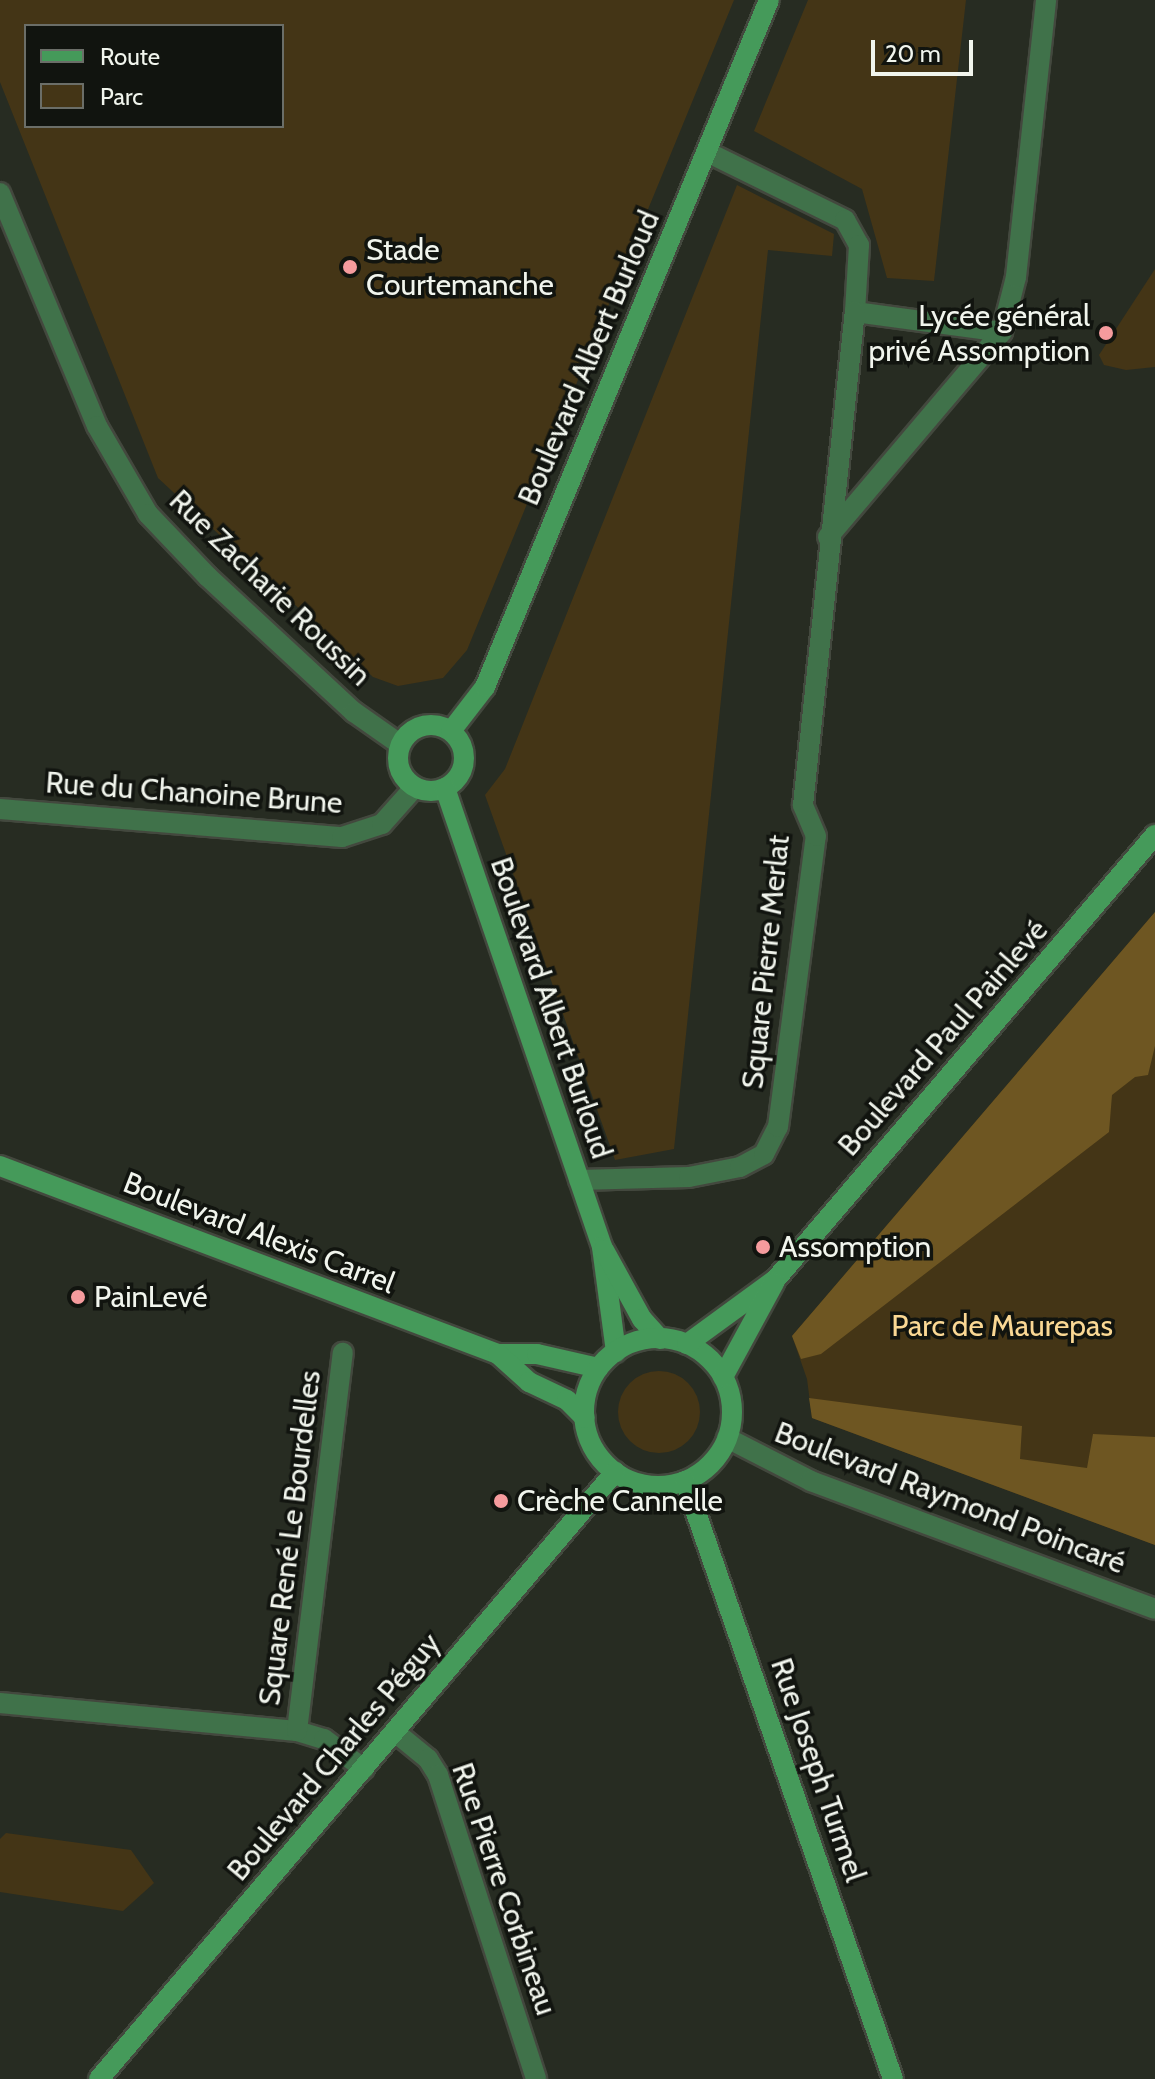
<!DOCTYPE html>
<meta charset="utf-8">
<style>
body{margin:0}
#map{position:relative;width:1155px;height:2079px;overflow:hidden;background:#272c22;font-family:Cabin,sans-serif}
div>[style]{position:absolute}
.green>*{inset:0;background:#443516}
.round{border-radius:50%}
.forest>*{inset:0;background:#6e5622}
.roads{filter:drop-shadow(2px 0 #43483e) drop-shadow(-2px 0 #43483e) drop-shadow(0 2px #43483e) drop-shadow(0 -2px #43483e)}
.street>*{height:20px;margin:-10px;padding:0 10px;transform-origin:10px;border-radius:10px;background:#40724a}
.secondary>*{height:20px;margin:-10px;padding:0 10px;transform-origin:10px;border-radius:10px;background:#459a5a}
.secondary>.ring{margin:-10px;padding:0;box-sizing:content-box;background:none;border:20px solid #459a5a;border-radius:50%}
.dots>*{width:22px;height:22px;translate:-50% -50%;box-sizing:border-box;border:4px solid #11140f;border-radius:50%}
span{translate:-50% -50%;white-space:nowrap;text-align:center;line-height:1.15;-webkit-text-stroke:7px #11140f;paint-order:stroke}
.poi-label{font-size:30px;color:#f1f5ed}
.left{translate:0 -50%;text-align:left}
.right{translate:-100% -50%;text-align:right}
.street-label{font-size:30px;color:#f1f5ed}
.park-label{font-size:30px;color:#fad894}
.legend{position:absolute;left:24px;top:24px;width:260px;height:104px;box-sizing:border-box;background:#11140f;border:2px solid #6b6e68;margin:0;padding:10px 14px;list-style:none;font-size:24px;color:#f1f5ed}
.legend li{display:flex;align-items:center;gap:16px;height:40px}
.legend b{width:40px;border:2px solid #6b6e68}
.scale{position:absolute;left:871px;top:40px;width:102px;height:36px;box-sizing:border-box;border:4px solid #f1f5ed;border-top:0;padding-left:10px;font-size:24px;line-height:28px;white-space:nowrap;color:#f1f5ed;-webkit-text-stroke:6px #11140f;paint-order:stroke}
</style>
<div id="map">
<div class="green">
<i style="clip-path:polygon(evenodd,0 0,734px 0,467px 650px,443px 678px,398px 686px,373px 677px,158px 478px,0 82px,0 0,26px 26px,282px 26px,282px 126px,26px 126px,26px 26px)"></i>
<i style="clip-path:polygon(808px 0,966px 0,934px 281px,887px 278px,862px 189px,754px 131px)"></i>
<i style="clip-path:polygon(737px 185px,834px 234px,832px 256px,768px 250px,674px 1149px,615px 1160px,485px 795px,505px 769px)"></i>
<i style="clip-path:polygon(1155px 269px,1155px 367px,1126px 370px,1104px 365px,1099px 355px)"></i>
<i style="clip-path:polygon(1155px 912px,1155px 1545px,812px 1418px,807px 1379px,792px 1336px)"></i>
<i class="round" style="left:618px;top:1371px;width:82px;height:82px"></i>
<i style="clip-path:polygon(6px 1833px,131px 1850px,154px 1883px,123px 1911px,0 1892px,0 1839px)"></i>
</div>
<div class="forest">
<i style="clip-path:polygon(1155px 912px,1155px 1046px,1148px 1075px,1135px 1077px,1112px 1095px,1109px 1132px,821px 1354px,801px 1359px,792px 1336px)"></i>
<i style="clip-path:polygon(809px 1398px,1022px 1426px,1020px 1459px,1087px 1468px,1093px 1434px,1155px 1437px,1155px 1545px,812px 1418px)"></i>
</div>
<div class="roads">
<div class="street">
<i style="left:707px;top:152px;width:154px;rotate:26.2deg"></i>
<i style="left:845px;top:220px;width:29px;rotate:61deg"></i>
<i style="left:859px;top:245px;width:67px;rotate:93.4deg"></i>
<i style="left:855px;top:312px;width:148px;rotate:7.7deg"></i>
<i style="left:1002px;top:332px;width:57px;rotate:-75.7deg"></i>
<i style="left:1016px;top:277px;width:279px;rotate:-83.8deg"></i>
<i style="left:0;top:193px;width:252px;rotate:67.4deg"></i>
<i style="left:97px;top:426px;width:102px;rotate:59.9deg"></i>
<i style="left:148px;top:514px;width:87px;rotate:46.4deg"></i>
<i style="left:208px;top:577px;width:199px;rotate:42.8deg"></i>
<i style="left:354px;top:712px;width:57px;rotate:35.1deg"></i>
<i style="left:828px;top:537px;width:269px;rotate:-49.7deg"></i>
<i style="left:0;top:809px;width:343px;rotate:4.7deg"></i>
<i style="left:342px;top:837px;width:42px;rotate:-18deg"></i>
<i style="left:382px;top:824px;width:48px;rotate:-48.4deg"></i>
<i style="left:579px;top:1180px;width:110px;rotate:-1.6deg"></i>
<i style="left:689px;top:1177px;width:52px;rotate:-11.1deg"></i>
<i style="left:740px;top:1167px;width:27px;rotate:-28deg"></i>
<i style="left:764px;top:1154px;width:30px;rotate:-63deg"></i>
<i style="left:778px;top:1127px;width:293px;rotate:-82.6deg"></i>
<i style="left:816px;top:836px;width:34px;rotate:-113deg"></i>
<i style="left:803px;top:805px;width:496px;rotate:-84deg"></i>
<i style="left:727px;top:1438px;width:94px;rotate:27.1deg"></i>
<i style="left:811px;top:1481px;width:367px;rotate:20.4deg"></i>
<i style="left:0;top:1703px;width:298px;rotate:5.4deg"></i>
<i style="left:297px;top:1731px;width:28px;rotate:17deg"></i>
<i style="left:324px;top:1739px;width:50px;rotate:36.9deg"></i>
<i style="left:297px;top:1731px;width:381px;rotate:-83.1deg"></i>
<i style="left:395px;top:1732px;width:43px;rotate:39.3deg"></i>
<i style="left:428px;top:1759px;width:19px;rotate:58deg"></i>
<i style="left:438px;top:1775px;width:319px;rotate:72.1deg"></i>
</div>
<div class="secondary">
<i class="ring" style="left:398px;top:725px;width:46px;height:46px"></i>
<i style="left:451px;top:731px;width:56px;rotate:-52.3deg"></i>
<i style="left:485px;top:687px;width:743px;rotate:-67.54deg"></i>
<i style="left:445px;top:788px;width:485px;rotate:71.1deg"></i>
<i style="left:602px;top:1247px;width:106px;rotate:82.4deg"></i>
<i style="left:0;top:1166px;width:532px;rotate:20.68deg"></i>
<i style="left:498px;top:1354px;width:39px"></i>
<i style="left:537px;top:1354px;width:63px;rotate:12.9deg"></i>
<i style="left:604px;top:1250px;width:79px;rotate:61.2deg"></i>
<i style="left:642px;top:1319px;width:27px;rotate:48deg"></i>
<i class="ring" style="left:584px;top:1338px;width:128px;height:128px"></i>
<i style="left:687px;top:1344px;width:110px;rotate:-36.1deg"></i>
<i style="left:776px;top:1279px;width:584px;rotate:-49.52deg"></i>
<i style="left:498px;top:1354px;width:42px;rotate:42.1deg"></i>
<i style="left:529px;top:1382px;width:42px;rotate:25.3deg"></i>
<i style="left:567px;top:1400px;width:25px;rotate:45deg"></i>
<i style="left:723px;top:1377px;width:107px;rotate:-61.5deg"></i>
<i style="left:685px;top:1481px;width:633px;rotate:70.82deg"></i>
<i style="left:99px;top:2079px;width:797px;rotate:-49.63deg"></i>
</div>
</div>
<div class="dots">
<i style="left:350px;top:267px;background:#f59b9d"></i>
<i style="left:1106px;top:333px;background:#f59b9d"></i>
<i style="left:763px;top:1247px;background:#f59b9d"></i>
<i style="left:78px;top:1297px;background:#f59b9d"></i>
<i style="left:501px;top:1501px;background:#f59b9d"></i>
</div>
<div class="poi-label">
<span class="left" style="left:366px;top:267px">Stade<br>Courtemanche</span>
<span class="right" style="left:1090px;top:333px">Lycée général<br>privé Assomption</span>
<span class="left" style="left:779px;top:1247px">Assomption</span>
<span class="left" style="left:94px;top:1297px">PainLevé</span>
<span class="left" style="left:517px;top:1501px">Crèche Cannelle</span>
</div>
<div class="street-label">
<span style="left:589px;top:358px;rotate:-67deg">Boulevard Albert Burloud</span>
<span style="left:270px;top:588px;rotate:44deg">Rue Zacharie Roussin</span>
<span style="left:194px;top:793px;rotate:4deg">Rue du Chanoine Brune</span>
<span style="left:766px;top:962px;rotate:-84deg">Square Pierre Merlat</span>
<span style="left:551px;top:1008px;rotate:71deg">Boulevard Albert Burloud</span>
<span style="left:943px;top:1038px;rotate:-49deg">Boulevard Paul Painlevé</span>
<span style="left:259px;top:1233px;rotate:21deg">Boulevard Alexis Carrel</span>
<span style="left:950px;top:1498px;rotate:21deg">Boulevard Raymond Poincaré</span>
<span style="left:290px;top:1538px;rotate:-83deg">Square René Le Bourdelles</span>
<span style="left:334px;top:1757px;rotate:-50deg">Boulevard Charles Péguy</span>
<span style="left:818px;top:1770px;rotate:71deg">Rue Joseph Turmel</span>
<span style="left:504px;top:1889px;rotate:71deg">Rue Pierre Corbineau</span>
</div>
<div class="park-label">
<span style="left:1002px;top:1326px">Parc de Maurepas</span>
</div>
<ul class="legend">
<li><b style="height:10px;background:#459a5a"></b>Route</li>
<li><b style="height:22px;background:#443516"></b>Parc</li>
</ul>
<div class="scale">20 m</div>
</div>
